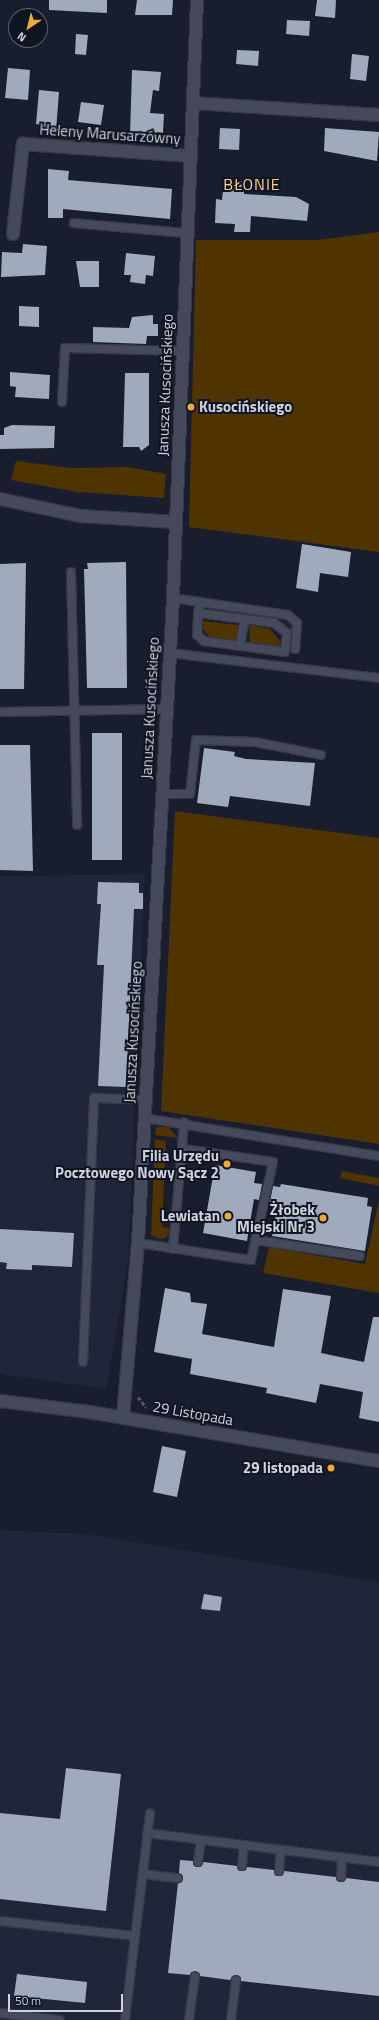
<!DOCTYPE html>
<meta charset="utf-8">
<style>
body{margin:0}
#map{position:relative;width:379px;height:2020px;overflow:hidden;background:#181e2d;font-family:"Titillium Web",sans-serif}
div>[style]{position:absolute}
.built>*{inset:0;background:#1f263a}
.green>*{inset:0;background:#4f3400}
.building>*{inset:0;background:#a1a9bc}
.path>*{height:2.5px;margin-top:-1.25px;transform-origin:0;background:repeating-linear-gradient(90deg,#505663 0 4px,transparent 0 6px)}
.roads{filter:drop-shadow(1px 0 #343845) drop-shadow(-1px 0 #343845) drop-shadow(0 1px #343845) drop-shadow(0 -1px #343845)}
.service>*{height:8px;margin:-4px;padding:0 4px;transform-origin:4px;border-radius:4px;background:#444a5b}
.minor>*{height:12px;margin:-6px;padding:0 6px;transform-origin:6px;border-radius:6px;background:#444a5b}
.tertiary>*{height:12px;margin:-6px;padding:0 6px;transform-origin:6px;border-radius:6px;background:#444a5b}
.dots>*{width:11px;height:11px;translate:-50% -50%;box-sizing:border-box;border:2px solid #0f1523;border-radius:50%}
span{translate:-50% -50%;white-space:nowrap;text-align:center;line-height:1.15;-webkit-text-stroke:4px #0f1523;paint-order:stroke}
.street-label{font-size:15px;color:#ced2dc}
.poi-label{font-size:15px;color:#ced2dc;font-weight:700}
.left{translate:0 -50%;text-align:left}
.right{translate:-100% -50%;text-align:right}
.neighbourhood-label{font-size:16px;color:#fccf8b;letter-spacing:1px}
.north{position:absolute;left:8px;top:8px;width:40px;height:40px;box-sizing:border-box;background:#0f1523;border:1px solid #5b616d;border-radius:50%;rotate:215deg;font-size:11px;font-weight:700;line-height:16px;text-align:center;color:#ced2dc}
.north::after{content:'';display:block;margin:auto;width:14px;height:18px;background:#ebaa39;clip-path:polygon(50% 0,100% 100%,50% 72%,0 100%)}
.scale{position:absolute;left:8px;top:1994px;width:115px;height:18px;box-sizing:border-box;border:2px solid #ced2dc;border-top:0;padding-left:5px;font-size:12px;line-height:14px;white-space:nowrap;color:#ced2dc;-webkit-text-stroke:3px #0f1523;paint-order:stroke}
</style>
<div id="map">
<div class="built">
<i style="clip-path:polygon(145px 874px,128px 1264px,106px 1389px,0 1374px,0 876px)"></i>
<i style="clip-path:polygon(0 1530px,85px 1534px,379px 1582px,379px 2020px,0 2020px)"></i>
</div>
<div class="green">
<i style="clip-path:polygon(379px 232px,379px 552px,189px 527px,196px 240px,318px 240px)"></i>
<i style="clip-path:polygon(16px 461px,72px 468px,128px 467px,166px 474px,164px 498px,77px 492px,11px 480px)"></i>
<i style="clip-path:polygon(202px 621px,238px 625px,237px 640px,213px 640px,202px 628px)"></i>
<i style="clip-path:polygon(249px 625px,270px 629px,281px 642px,279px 649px,250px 644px)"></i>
<i style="clip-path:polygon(175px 811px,379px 838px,379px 1144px,161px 1111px)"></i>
<i style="clip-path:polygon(156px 1127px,169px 1127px,178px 1138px,155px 1135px)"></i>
<i style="clip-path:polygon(155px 1139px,166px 1141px,162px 1227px,173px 1229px,166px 1238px,159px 1239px,151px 1235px)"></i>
<i style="clip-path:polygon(342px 1171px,379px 1178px,379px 1186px,340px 1178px)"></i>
<i style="clip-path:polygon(379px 1200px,379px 1293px,263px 1273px,269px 1247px,365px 1264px)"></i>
</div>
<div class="building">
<i style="clip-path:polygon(49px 0,107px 0,107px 13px,49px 10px)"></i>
<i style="clip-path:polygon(137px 0,173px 0,172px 15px,135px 15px)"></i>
<i style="clip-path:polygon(317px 0,336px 0,335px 18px,315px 16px)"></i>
<i style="clip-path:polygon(287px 20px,310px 21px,309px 36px,286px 34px)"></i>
<i style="clip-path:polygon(76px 34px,88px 35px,86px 55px,75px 54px)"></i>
<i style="clip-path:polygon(237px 50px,259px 51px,258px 66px,236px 64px)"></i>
<i style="clip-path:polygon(352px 54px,369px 56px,366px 81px,350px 79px)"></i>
<i style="clip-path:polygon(8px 68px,30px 70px,28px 100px,5px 98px)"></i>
<i style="clip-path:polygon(132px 70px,161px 72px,159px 91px,153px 90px,150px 113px,164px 114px,163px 133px,157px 132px,157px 137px,130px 135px)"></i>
<i style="clip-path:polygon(39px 90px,59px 92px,56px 131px,41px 129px,42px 125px,36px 124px)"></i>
<i style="clip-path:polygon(81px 102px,104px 105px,101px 125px,78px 122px)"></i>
<i style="clip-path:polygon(220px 128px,240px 129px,239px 150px,219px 149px)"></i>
<i style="clip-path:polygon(325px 128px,379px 132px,377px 161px,324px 151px)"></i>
<i style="clip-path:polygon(48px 169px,69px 171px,68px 180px,172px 189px,170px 219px,63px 209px,63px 218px,48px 218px)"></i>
<i style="clip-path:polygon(224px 181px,244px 181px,244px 194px,296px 197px,309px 204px,307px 221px,251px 216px,250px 232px,234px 232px,235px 224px,215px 223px,216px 199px,222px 200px)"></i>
<i style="clip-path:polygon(23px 244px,47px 246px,45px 275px,1px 277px,2px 252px,22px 253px)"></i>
<i style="clip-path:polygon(126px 253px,155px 256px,153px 276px,146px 275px,145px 284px,130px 282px,131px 275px,124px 275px)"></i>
<i style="clip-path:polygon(76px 261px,99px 261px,99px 287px,80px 287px)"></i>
<i style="clip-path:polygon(19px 306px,39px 307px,39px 327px,19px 326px)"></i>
<i style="clip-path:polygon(153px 315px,153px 324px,158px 324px,158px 336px,147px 336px,146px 344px,93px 342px,93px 327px,129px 328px,132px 317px)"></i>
<i style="clip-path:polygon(10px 372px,50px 375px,49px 399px,15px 397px,16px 387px,10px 386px)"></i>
<i style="clip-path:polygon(125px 373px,149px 373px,149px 445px,141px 451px,139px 447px,123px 447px)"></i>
<i style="clip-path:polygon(12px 425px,55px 426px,54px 448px,0 449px,0 435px,4px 435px,4px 428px)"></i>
<i style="clip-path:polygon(302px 544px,351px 552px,348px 577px,320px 573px,318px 592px,296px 588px)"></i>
<i style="clip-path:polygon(126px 562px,127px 688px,87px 688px,84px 569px,88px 569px,87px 563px)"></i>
<i style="clip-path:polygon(26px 563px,24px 689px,0 689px,0 564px)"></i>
<i style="clip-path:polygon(92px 733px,122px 733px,122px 860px,92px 860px)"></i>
<i style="clip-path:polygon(0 745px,30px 745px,33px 871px,0 870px)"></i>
<i style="clip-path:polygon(204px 748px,235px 752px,234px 756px,246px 759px,315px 763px,310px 806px,230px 796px,228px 807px,197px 803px)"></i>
<i style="clip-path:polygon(98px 882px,139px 883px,139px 893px,143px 893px,143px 909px,134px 909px,126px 1087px,98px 1086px,104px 965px,97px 965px,101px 904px,97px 904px)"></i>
<i style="clip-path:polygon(215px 1165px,256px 1172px,254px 1183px,262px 1184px,259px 1200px,254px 1199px,247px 1241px,203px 1233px)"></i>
<i style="clip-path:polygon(281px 1184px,368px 1198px,367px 1206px,372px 1207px,365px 1251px,272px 1236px,278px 1203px,270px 1202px,273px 1186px,280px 1187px)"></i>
<i style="clip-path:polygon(0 1229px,74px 1233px,72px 1267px,32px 1265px,32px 1270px,6px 1269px,7px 1263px,0 1262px)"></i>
<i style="clip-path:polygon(165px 1288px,190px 1293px,191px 1302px,207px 1304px,202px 1334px,274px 1347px,283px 1289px,331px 1296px,321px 1353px,364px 1362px,373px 1317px,379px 1317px,379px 1422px,359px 1418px,363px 1392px,320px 1384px,316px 1403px,266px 1393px,267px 1388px,190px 1374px,192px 1359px,154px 1352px)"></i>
<i style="clip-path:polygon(162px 1446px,186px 1451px,177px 1497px,153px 1492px)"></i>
<i style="clip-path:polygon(204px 1594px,222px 1597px,220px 1611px,201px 1609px)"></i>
<i style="clip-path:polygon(66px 1768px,121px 1774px,106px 1911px,0 1899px,0 1813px,60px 1819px)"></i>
<i style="clip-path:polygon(180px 1860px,193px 1861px,198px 1867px,204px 1862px,237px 1866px,241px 1871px,247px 1867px,274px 1870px,278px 1876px,284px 1871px,336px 1877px,340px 1882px,346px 1878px,379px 1882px,379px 1996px,241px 1981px,236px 1975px,230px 1980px,200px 1976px,195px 1971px,190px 1975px,168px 1973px,178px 1883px,183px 1878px,179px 1873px)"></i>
<i style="clip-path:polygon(17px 1974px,87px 1982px,85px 2003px,14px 1996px)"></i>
</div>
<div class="path">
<i style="left:138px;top:1397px;width:13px;rotate:51deg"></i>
</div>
<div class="roads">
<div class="service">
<i style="left:74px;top:223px;width:113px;rotate:5.1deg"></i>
<i style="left:62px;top:402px;width:54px;rotate:-86.8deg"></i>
<i style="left:65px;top:348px;width:118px;rotate:1.5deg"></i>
<i style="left:71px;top:572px;width:253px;rotate:88.6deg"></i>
<i style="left:173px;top:598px;width:116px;rotate:8.4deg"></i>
<i style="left:288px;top:615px;width:12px;rotate:42deg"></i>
<i style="left:297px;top:623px;width:26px;rotate:94deg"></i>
<i style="left:198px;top:613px;width:77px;rotate:7.5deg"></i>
<i style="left:274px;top:623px;width:16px;rotate:38deg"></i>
<i style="left:287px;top:633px;width:19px;rotate:96deg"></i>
<i style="left:285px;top:652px;width:82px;rotate:-172.3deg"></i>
<i style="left:204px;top:641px;width:9px;rotate:-139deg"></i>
<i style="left:197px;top:635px;width:22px;rotate:-87deg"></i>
<i style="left:198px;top:613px;width:9px;rotate:-77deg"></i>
<i style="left:240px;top:646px;width:27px;rotate:-80deg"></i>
<i style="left:170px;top:653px;width:210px;rotate:6.8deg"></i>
<i style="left:0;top:712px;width:166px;rotate:-1deg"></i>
<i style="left:161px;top:794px;width:29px"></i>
<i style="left:190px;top:794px;width:54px;rotate:-83.7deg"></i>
<i style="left:196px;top:740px;width:59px;rotate:1.9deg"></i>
<i style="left:255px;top:742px;width:67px;rotate:11.1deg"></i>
<i style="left:144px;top:1118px;width:238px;rotate:9.2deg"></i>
<i style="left:255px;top:1240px;width:106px;rotate:8.7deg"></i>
<i style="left:138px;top:1243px;width:114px;rotate:8.6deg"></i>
<i style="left:251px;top:1260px;width:100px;rotate:-77.3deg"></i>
<i style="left:273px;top:1162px;width:90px;rotate:-171.7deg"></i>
<i style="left:173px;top:1249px;width:127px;rotate:-85deg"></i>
<i style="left:83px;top:1362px;width:264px;rotate:-87.6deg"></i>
<i style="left:94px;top:1098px;width:51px;rotate:2.2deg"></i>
<i style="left:147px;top:1833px;width:234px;rotate:7.1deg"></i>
<i style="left:198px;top:1862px;width:22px;rotate:-82deg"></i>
<i style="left:242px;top:1866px;width:21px;rotate:-85deg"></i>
<i style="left:279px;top:1871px;width:21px;rotate:-85deg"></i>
<i style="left:143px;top:1874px;width:35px;rotate:7deg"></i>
<i style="left:341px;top:1877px;width:20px;rotate:-87deg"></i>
<i style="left:0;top:1921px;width:136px;rotate:6.3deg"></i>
<i style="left:0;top:2013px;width:60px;rotate:6.7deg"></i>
<i style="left:125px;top:2020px;width:208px;rotate:-83.1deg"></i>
<i style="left:189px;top:2020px;width:44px;rotate:-82.2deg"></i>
<i style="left:231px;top:2020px;width:40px;rotate:-82.9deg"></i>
</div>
<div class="minor">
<i style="left:193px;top:103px;width:186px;rotate:3.7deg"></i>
<i style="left:13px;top:234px;width:91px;rotate:-83.7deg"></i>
<i style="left:23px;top:144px;width:166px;rotate:4.1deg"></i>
<i style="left:0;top:499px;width:83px;rotate:11.9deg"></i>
<i style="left:81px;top:516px;width:95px;rotate:3.6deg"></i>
<i style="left:123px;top:1417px;width:175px;rotate:-85.1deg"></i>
<i style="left:138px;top:1243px;width:646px;rotate:-86.89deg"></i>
<i style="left:173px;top:598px;width:598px;rotate:-87.7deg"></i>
</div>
<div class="tertiary">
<i style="left:0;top:1401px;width:90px;rotate:7deg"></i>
<i style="left:89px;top:1412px;width:294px;rotate:9.6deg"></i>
</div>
</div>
<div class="dots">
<i style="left:191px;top:407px;background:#ebaa39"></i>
<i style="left:227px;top:1164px;background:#ebaa39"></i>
<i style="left:228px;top:1216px;background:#ebaa39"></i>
<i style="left:323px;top:1218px;background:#ebaa39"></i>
<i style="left:331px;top:1468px;background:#ebaa39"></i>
</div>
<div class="street-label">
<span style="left:110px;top:134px;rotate:4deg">Heleny Marusarzówny</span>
<span style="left:165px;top:385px;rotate:-88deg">Janusza Kusocińskiego</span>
<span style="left:150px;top:708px;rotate:-87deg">Janusza Kusocińskiego</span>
<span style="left:133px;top:1032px;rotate:-87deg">Janusza Kusocińskiego</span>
<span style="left:193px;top:1413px;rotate:10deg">29 Listopada</span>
</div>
<div class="poi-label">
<span class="left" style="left:199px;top:407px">Kusocińskiego</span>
<span class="right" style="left:219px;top:1164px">Filia Urzędu<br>Pocztowego Nowy Sącz 2</span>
<span class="right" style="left:315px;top:1218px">Żłobek<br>Miejski Nr 3</span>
<span class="right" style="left:220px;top:1216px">Lewiatan</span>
<span class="right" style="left:323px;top:1468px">29 listopada</span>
</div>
<div class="neighbourhood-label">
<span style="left:252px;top:184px">BŁONIE</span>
</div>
<div class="north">N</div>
<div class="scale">50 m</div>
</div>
